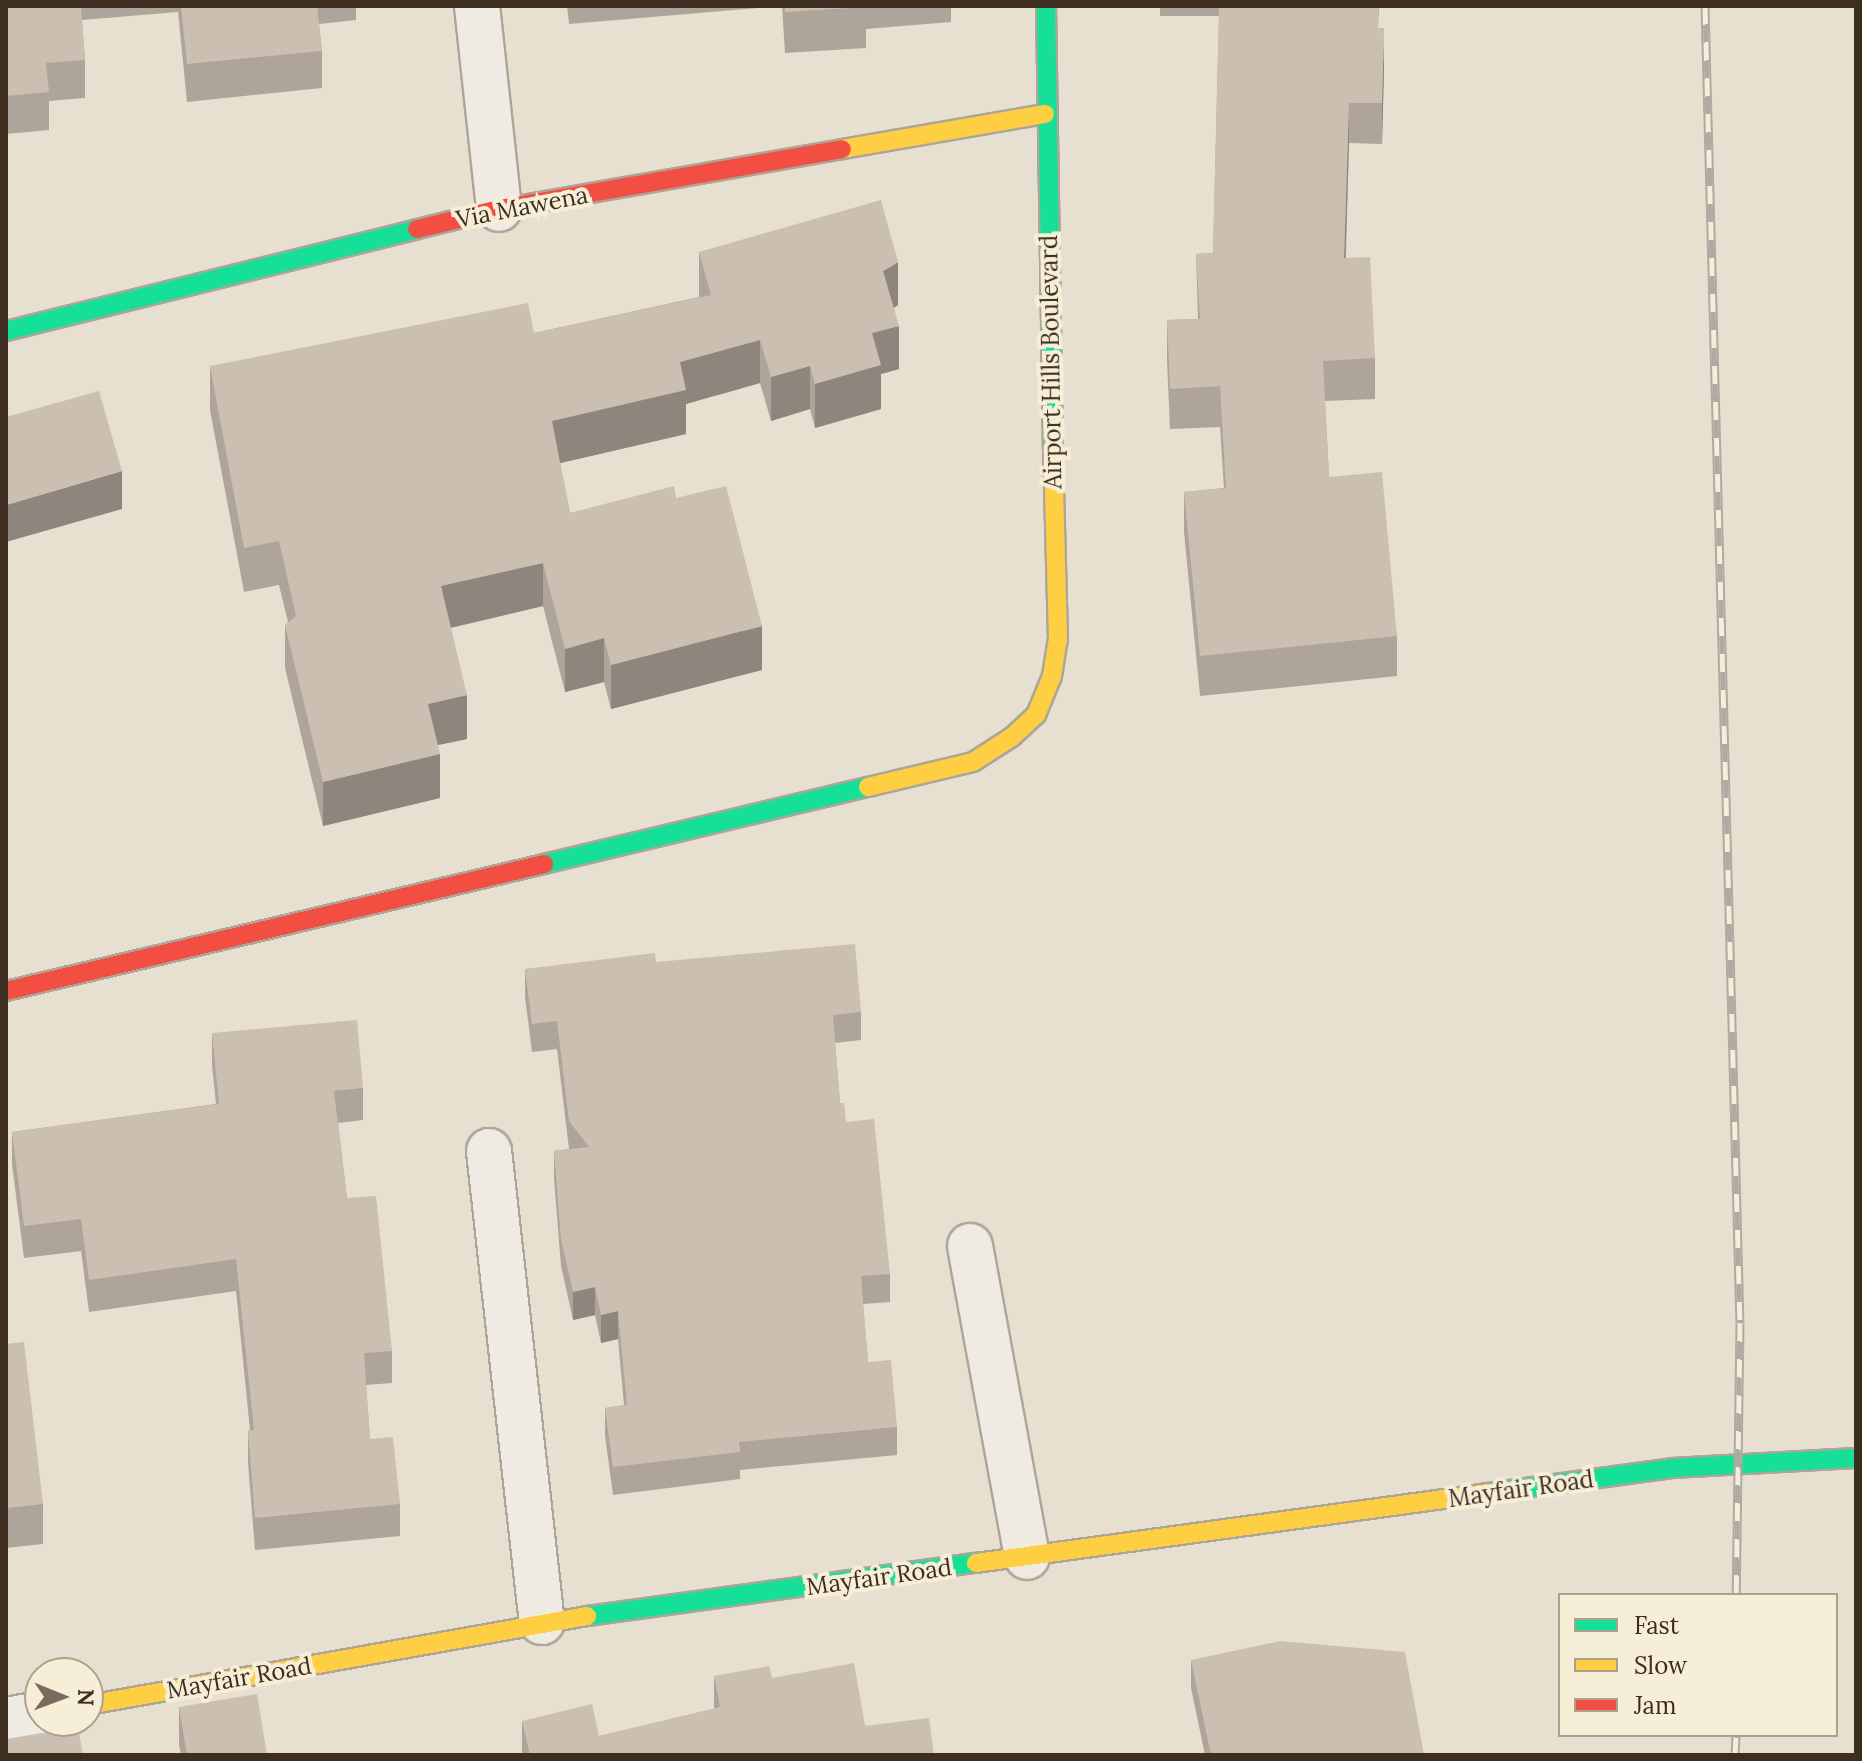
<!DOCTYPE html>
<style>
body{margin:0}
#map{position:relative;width:1862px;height:1761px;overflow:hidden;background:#e7e0d1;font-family:Lora,serif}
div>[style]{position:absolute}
.roads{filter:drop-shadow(2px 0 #ada599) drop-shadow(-2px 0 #ada599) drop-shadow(0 2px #ada599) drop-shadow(0 -2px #ada599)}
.street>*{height:44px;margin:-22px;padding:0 22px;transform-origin:22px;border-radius:22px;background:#efebe3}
.fast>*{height:18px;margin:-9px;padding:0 9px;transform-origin:9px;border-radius:9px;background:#16e098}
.slow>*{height:18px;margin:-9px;padding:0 9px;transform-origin:9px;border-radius:9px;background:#ffcf43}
.jam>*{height:18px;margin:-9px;padding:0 9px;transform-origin:9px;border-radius:9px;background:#f24e42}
.rail>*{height:9px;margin-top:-4.5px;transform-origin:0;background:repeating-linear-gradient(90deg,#f7eed8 0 18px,#afaaa2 0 36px);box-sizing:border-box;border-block:2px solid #afaaa2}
.wall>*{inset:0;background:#afa499}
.shaded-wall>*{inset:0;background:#8e867d}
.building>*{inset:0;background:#cbbfb2}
span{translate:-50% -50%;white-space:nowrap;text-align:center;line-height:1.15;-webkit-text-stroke:8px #f7eed8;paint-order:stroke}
.street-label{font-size:24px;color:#3d2e20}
.frame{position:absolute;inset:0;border:8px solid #3d2e20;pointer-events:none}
.legend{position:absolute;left:1558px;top:1593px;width:280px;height:144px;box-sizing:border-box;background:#f7eed8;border:2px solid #ada18e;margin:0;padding:10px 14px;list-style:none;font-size:24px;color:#3d2e20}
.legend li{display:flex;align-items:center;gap:16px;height:40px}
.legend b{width:40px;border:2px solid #ada18e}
.north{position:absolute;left:24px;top:1657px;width:80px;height:80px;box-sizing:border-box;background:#f7eed8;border:2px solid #ada18e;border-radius:50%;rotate:91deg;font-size:22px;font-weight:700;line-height:32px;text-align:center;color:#3d2e20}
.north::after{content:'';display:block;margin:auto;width:28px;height:36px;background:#786c5e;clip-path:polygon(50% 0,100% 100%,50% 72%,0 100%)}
</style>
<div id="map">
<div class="roads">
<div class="street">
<i style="left:477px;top:6px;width:204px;rotate:83.8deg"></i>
<i style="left:489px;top:1151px;width:474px;rotate:83.6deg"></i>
<i style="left:970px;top:1246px;width:316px;rotate:79.6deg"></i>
<i style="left:6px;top:1720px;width:35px;rotate:-10deg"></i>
</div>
<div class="fast">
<i style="left:1046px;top:6px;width:440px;rotate:89.1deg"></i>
<i style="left:6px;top:331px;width:423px;rotate:-13.9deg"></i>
<i style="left:544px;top:864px;width:333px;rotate:-13.4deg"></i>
<i style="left:1488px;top:1493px;width:186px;rotate:-7.7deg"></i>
<i style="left:1672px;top:1468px;width:184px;rotate:-3.1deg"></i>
<i style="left:587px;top:1616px;width:393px;rotate:-7.8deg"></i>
</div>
<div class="slow">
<i style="left:842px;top:149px;width:206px;rotate:-9.8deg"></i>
<i style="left:868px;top:787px;width:108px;rotate:-13.4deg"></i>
<i style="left:973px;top:762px;width:46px;rotate:-32.7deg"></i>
<i style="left:1012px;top:737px;width:33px;rotate:-43deg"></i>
<i style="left:1036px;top:715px;width:42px;rotate:-67.7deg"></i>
<i style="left:1052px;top:676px;width:36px;rotate:-81deg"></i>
<i style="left:1058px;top:640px;width:194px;rotate:-91.5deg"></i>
<i style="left:976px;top:1563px;width:517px;rotate:-7.79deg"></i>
<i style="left:88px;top:1705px;width:507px;rotate:-10.11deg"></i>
</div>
<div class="jam">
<i style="left:417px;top:229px;width:84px;rotate:-13.7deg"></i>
<i style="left:499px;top:209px;width:348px;rotate:-9.9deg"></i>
<i style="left:6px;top:991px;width:553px;rotate:-13.28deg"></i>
</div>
</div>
<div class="rail">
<i style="left:1705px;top:6px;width:1317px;rotate:88.48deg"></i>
<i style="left:1740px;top:1323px;width:272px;rotate:90.8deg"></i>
<i style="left:1735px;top:1755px;width:20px;rotate:-87deg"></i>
</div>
<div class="wall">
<i style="clip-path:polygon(6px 6px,356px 6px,356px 20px,319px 24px,322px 51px,322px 88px,187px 102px,178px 12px,82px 20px,85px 60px,85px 98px,49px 101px,49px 130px,6px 134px)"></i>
<i style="clip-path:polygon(567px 6px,782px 6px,569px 24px)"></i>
<i style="clip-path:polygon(782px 6px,951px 6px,951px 22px,866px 29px,866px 48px,785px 53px)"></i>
<i style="clip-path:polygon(1160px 6px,1379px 6px,1378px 28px,1384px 69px,1382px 144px,1349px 143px,1346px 258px,1375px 358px,1375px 399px,1325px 401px,1329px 477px,1397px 636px,1397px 676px,1200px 696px,1184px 532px,1184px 492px,1224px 488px,1220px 427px,1170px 429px,1167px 361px,1167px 320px,1198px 319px,1196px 254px,1213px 253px,1219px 16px,1160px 16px)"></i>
<i style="clip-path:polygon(699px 252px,898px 305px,894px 308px,899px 369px,881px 374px,881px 409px,815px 428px,810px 409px,771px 421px,760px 383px,686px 404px,686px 434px,560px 463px,570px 513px,676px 498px,762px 670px,611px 709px,604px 682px,565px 692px,543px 606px,451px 628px,467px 739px,438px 745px,440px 798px,323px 826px,285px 668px,285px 625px,288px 622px,279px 585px,244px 592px,210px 410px,210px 366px,534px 333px,699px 297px)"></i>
<i style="clip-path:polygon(656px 962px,861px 1012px,861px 1040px,835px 1043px,840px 1103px,890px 1274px,890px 1302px,863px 1304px,868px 1362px,897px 1427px,897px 1455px,740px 1470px,740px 1479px,613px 1495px,605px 1436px,605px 1408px,624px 1405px,618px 1339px,601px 1343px,595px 1315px,573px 1320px,561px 1266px,554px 1179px,554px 1151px,569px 1149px,557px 1049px,532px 1052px,525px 997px,525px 969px)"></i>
<i style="clip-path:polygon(212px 1033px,363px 1088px,363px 1120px,338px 1123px,347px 1198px,392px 1351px,392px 1383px,366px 1385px,370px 1439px,400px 1504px,400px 1536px,255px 1550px,248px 1463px,248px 1430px,250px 1430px,236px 1291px,89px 1312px,81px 1251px,24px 1258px,12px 1164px,12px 1132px,216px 1104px,212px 1065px)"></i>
<i style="clip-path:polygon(6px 1344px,43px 1504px,43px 1544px,6px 1548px)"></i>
<i style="clip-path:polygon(1191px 1660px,1424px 1755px,1205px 1755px,1191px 1688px)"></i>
<i style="clip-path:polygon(714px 1676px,772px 1678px,865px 1726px,934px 1755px,522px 1755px,522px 1721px,599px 1736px,714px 1709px)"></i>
<i style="clip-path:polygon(179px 1707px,267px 1755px,181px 1755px,179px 1745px)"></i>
</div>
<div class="shaded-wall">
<i style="clip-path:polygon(1384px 28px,1384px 69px,1382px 144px,1382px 103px)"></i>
<i style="clip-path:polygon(1349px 103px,1349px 143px,1344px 298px,1344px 258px)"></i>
<i style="clip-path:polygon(898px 262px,898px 305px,883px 314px,883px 271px)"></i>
<i style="clip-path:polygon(899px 326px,899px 369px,881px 374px,881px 409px,815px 428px,815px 384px,872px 333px)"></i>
<i style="clip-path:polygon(760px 340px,760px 383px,686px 404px,686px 434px,552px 465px,552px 421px,680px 362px)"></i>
<i style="clip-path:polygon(810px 366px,810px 409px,771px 421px,771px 377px)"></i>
<i style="clip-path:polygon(122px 471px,122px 509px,6px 542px,6px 505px)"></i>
<i style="clip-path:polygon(543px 563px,543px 606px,441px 630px,441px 586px)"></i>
<i style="clip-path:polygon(762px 626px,762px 670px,611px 709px,611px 665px)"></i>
<i style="clip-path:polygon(604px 638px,604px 682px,565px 692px,565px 649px)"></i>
<i style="clip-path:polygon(467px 695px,467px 739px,428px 747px,428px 704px)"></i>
<i style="clip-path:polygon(440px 754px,440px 798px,323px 826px,323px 782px)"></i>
<i style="clip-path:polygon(595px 1287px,595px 1315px,573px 1320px,573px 1292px)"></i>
<i style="clip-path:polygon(618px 1311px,618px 1339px,601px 1343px,601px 1315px)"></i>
</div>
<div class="building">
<i style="clip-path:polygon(6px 6px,81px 6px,85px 60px,46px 63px,49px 92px,6px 96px)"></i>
<i style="clip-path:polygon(181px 6px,317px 6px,322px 51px,187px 64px)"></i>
<i style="clip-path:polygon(785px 6px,866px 6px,866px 7px,785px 12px)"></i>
<i style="clip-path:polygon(1219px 6px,1378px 6px,1378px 28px,1384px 28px,1382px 103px,1349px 103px,1344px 258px,1370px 257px,1375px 358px,1323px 361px,1329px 477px,1382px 472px,1397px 636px,1200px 656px,1184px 492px,1226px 488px,1220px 386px,1170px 389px,1167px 320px,1200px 319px,1196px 254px,1213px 253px)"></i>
<i style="clip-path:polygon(881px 200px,898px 262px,883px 271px,899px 326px,872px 333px,881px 365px,815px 384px,810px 366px,771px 377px,760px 340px,680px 362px,686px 390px,552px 421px,570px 513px,674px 486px,676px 498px,726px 486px,762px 626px,611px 665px,604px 638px,565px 649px,543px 563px,441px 586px,467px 695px,428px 704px,440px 754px,323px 782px,285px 625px,296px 616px,279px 541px,244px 548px,210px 366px,528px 303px,534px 333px,711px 295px,699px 252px)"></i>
<i style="clip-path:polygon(99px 391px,122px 471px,6px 505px,6px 417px)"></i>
<i style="clip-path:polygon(855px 944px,861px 1012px,833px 1015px,840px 1103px,844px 1103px,846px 1122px,874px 1119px,890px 1274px,861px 1276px,868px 1362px,891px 1360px,897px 1427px,739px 1442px,740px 1452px,613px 1467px,605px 1408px,627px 1405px,618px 1311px,601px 1315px,595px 1287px,573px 1292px,561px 1239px,554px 1151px,589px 1147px,569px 1121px,557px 1021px,532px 1024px,525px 969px,655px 953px,656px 962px)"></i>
<i style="clip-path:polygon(357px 1020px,363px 1088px,334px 1091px,347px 1198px,376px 1196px,392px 1351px,364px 1353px,370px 1439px,393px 1437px,400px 1504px,255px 1518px,248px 1430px,254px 1430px,236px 1259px,89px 1280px,81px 1219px,24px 1226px,12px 1132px,219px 1104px,212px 1033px)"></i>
<i style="clip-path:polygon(24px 1342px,43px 1504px,6px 1508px,6px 1344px)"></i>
<i style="clip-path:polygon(1280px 1641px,1405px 1652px,1424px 1755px,1211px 1755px,1191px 1660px)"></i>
<i style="clip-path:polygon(854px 1663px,865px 1726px,929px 1718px,934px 1755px,530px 1755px,522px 1721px,592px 1704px,599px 1736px,720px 1707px,714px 1676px,769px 1666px,772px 1678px)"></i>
<i style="clip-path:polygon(257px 1694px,267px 1755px,187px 1755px,179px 1707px)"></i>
<i style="clip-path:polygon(78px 1727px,83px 1755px,6px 1755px,6px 1739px)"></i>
</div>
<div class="street-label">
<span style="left:522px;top:207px;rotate:-11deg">Via Mawena</span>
<span style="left:1051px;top:362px;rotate:-91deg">Airport Hills Boulevard</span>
<span style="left:1521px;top:1489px;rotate:-8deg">Mayfair Road</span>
<span style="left:879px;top:1577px;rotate:-8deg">Mayfair Road</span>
<span style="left:239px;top:1678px;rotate:-10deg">Mayfair Road</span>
</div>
<div class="frame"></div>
<ul class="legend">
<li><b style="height:10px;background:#16e098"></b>Fast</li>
<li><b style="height:10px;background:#ffcf43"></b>Slow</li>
<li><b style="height:10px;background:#f24e42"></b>Jam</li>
</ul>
<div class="north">N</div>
</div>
